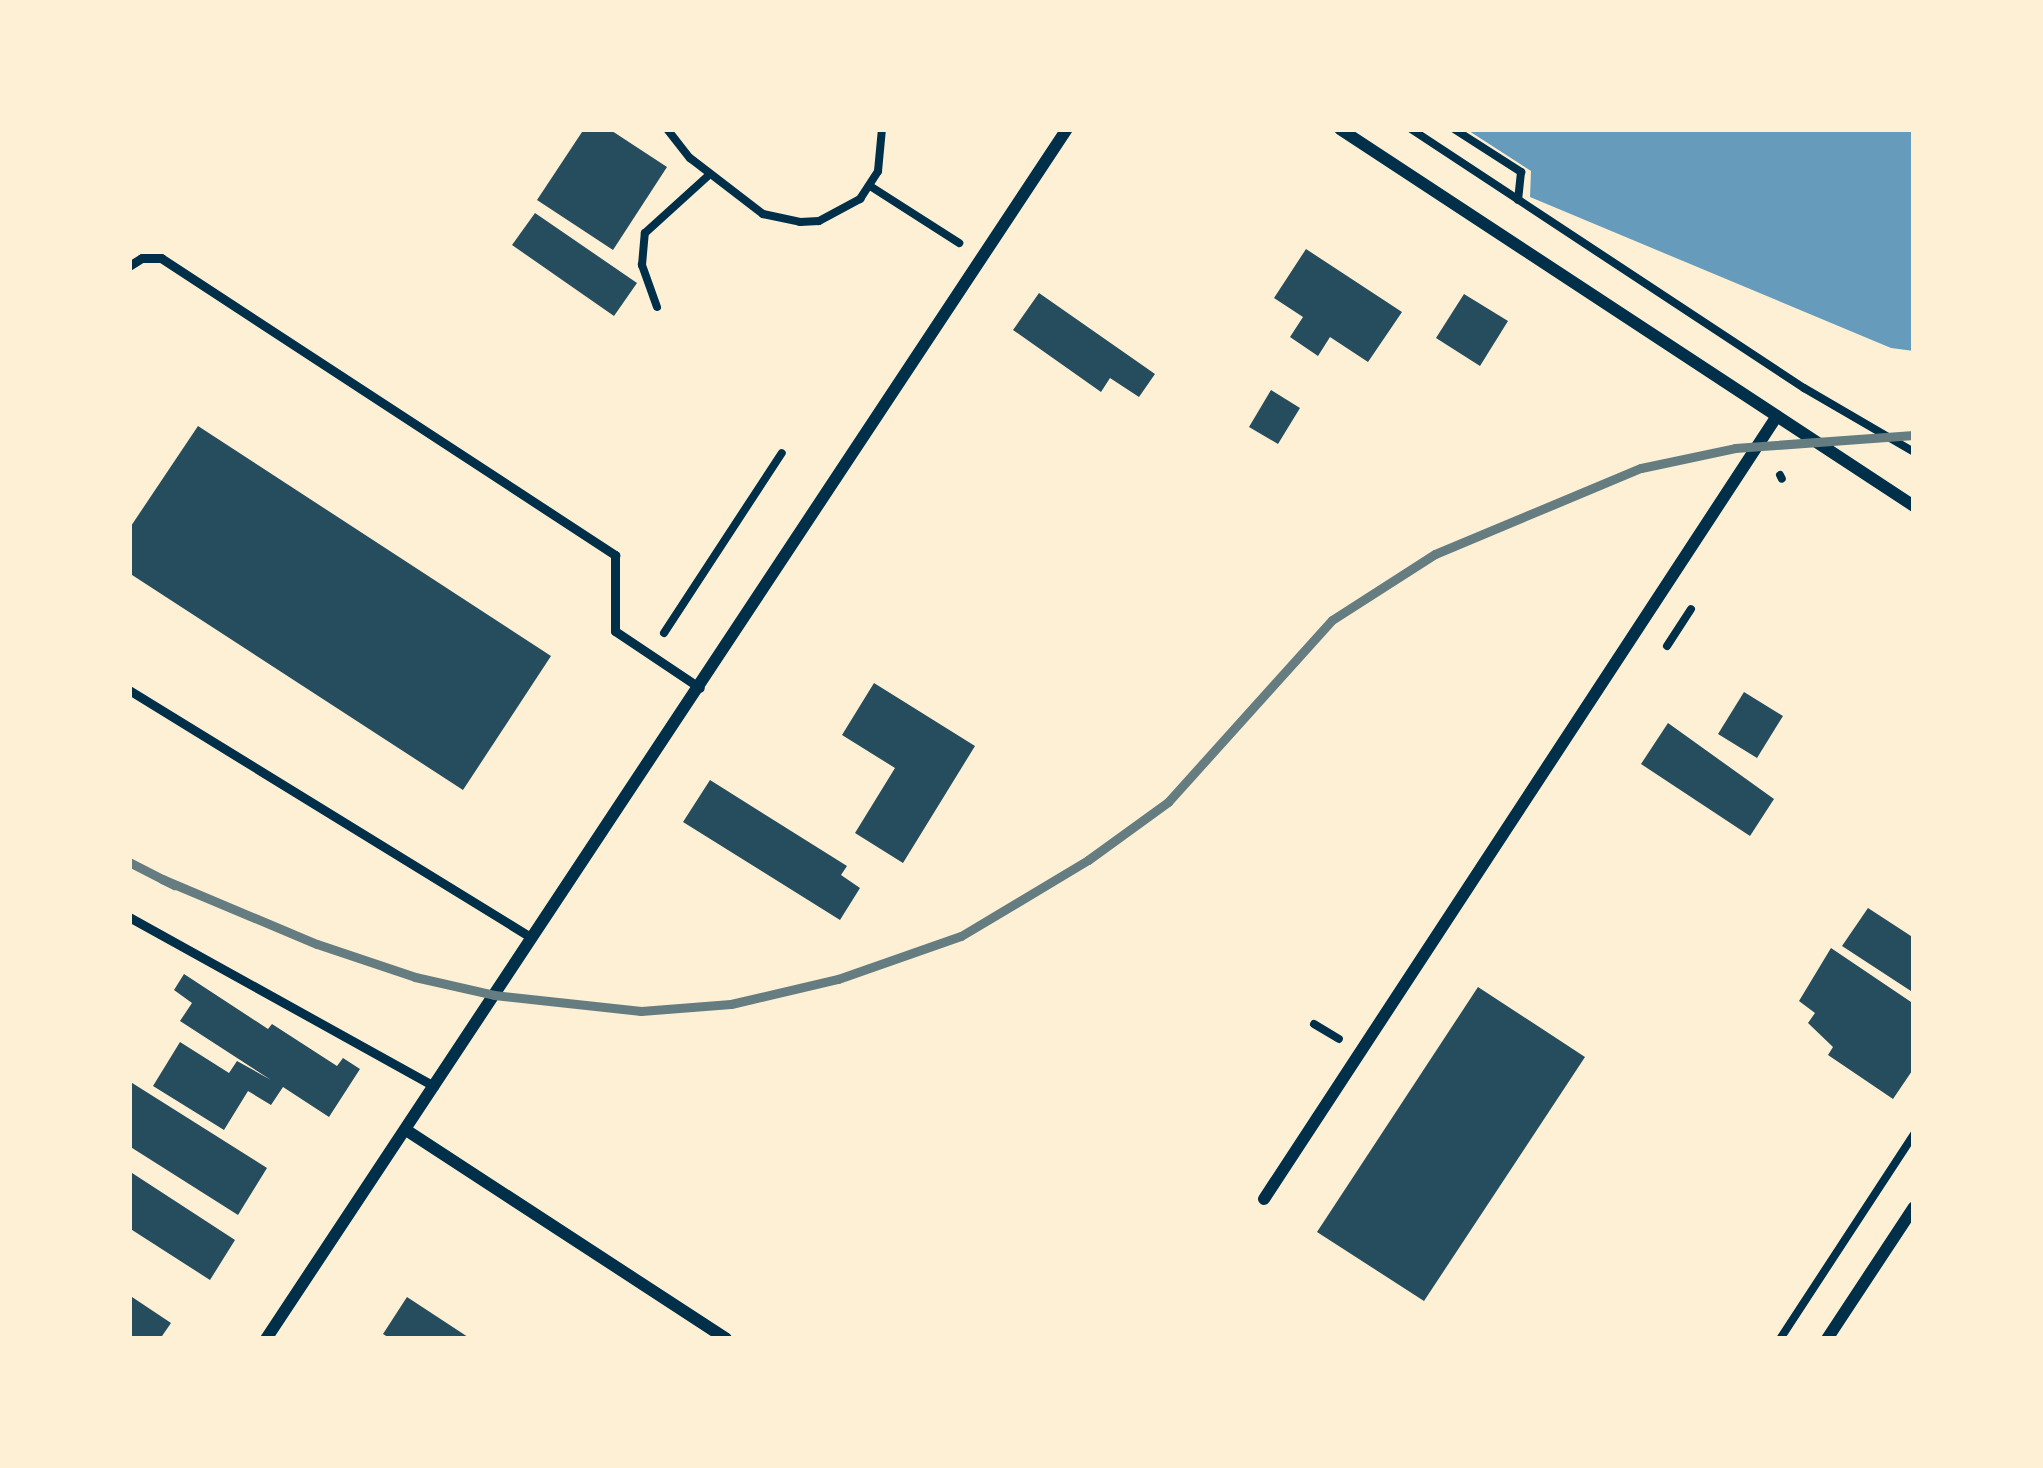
<!DOCTYPE html>
<style>
body{margin:0}
#map{position:relative;width:2043px;height:1468px;overflow:hidden;background:#fdf0d5;font-family:"Source Serif 4",serif}
div>[style]{position:absolute}
.water>*{inset:0;background:#669bbc}
.building>*{inset:0;background:#264d5e}
.path>*{height:8px;margin:-4px;padding:0 4px;transform-origin:4px;border-radius:4px;background:#003049}
.service>*{height:9px;margin:-4.5px;padding:0 4.5px;transform-origin:4.5px;border-radius:4.5px;background:#003049}
.minor>*{height:12px;margin:-6px;padding:0 6px;transform-origin:6px;border-radius:6px;background:#003049}
.rail>*{height:9px;margin:-4.5px;padding:0 4.5px;transform-origin:4.5px;border-radius:4.5px;background:#657d81}
span{translate:-50% -50%;white-space:nowrap;text-align:center;line-height:1.15;-webkit-text-stroke:10px #fdf0d5;paint-order:stroke}
.frame{position:absolute;inset:0;border:132px solid #fdf0d5;pointer-events:none}
</style>
<div id="map">
<div class="water">
<i style="clip-path:polygon(1466px 129px,1914px 129px,1914px 351px,1891px 348px,1530px 197px,1531px 171px)"></i>
</div>
<div class="building">
<i style="clip-path:polygon(584px 129px,609px 129px,667px 167px,613px 250px,537px 200px)"></i>
<i style="clip-path:polygon(535px 213px,637px 283px,614px 316px,512px 245px)"></i>
<i style="clip-path:polygon(1306px 249px,1402px 312px,1368px 362px,1330px 337px,1318px 356px,1290px 337px,1303px 317px,1274px 298px)"></i>
<i style="clip-path:polygon(1039px 293px,1155px 374px,1139px 397px,1110px 378px,1101px 392px,1013px 330px)"></i>
<i style="clip-path:polygon(1464px 294px,1508px 321px,1480px 366px,1436px 338px)"></i>
<i style="clip-path:polygon(1271px 390px,1300px 408px,1278px 444px,1249px 427px)"></i>
<i style="clip-path:polygon(198px 426px,551px 656px,463px 790px,129px 573px,129px 529px)"></i>
<i style="clip-path:polygon(874px 683px,975px 746px,903px 863px,855px 833px,895px 768px,842px 735px)"></i>
<i style="clip-path:polygon(1744px 692px,1783px 716px,1757px 758px,1718px 734px)"></i>
<i style="clip-path:polygon(1668px 723px,1774px 799px,1750px 836px,1641px 764px)"></i>
<i style="clip-path:polygon(710px 780px,847px 866px,841px 875px,860px 888px,840px 920px,683px 822px)"></i>
<i style="clip-path:polygon(1868px 908px,1914px 938px,1914px 993px,1842px 946px)"></i>
<i style="clip-path:polygon(1831px 948px,1914px 1004px,1914px 1068px,1893px 1099px,1828px 1055px,1833px 1047px,1808px 1023px,1815px 1013px,1799px 1001px)"></i>
<i style="clip-path:polygon(184px 974px,268px 1029px,272px 1024px,337px 1066px,343px 1058px,360px 1069px,329px 1117px,283px 1087px,271px 1105px,248px 1091px,224px 1130px,153px 1086px,180px 1042px,229px 1073px,237px 1061px,271px 1080px,180px 1021px,192px 1003px,174px 990px)"></i>
<i style="clip-path:polygon(1478px 987px,1585px 1057px,1424px 1301px,1317px 1232px)"></i>
<i style="clip-path:polygon(129px 1081px,267px 1168px,238px 1215px,129px 1146px)"></i>
<i style="clip-path:polygon(129px 1171px,235px 1240px,210px 1280px,129px 1228px)"></i>
<i style="clip-path:polygon(129px 1295px,171px 1323px,160px 1339px,129px 1339px)"></i>
<i style="clip-path:polygon(407px 1297px,471px 1339px,391px 1339px,383px 1334px)"></i>
</div>
<div class="path">
<i style="left:667px;top:129px;width:37px;rotate:52deg"></i>
<i style="left:690px;top:158px;width:92px;rotate:37.5deg"></i>
<i style="left:763px;top:214px;width:38px;rotate:12deg"></i>
<i style="left:800px;top:222px;width:19px;rotate:-3deg"></i>
<i style="left:819px;top:221px;width:47px;rotate:-28.2deg"></i>
<i style="left:860px;top:199px;width:33px;rotate:-57deg"></i>
<i style="left:878px;top:171px;width:42px;rotate:-84.6deg"></i>
<i style="left:1411px;top:129px;width:471px;rotate:33.4deg"></i>
<i style="left:1804px;top:388px;width:127px;rotate:30.2deg"></i>
<i style="left:1454px;top:129px;width:80px;rotate:32.7deg"></i>
<i style="left:1521px;top:172px;width:28px;rotate:96deg"></i>
<i style="left:870px;top:186px;width:106px;rotate:32.6deg"></i>
<i style="left:657px;top:307px;width:45px;rotate:-109.7deg"></i>
<i style="left:642px;top:265px;width:32px;rotate:-85deg"></i>
<i style="left:645px;top:233px;width:88px;rotate:-42.2deg"></i>
<i style="left:1780px;top:475px;width:4px;rotate:63deg"></i>
<i style="left:664px;top:633px;width:215px;rotate:-56.8deg"></i>
<i style="left:1667px;top:646px;width:44px;rotate:-57deg"></i>
<i style="left:1314px;top:1024px;width:29px;rotate:31deg"></i>
<i style="left:1780px;top:1339px;width:245px;rotate:-56.8deg"></i>
</div>
<div class="service">
<i style="left:129px;top:266px;width:15px;rotate:-32deg"></i>
<i style="left:142px;top:258px;width:19px"></i>
<i style="left:161px;top:258px;width:543px;rotate:33.19deg"></i>
<i style="left:615px;top:555px;width:76px;rotate:90deg"></i>
<i style="left:615px;top:631px;width:102px;rotate:33.8deg"></i>
<i style="left:129px;top:690px;width:473px;rotate:31.6deg"></i>
<i style="left:129px;top:917px;width:349px;rotate:29deg"></i>
</div>
<div class="minor">
<i style="left:1340px;top:129px;width:687px;rotate:33.3deg"></i>
<i style="left:406px;top:1130px;width:382px;rotate:33.1deg"></i>
<i style="left:1264px;top:1199px;width:936px;rotate:-56.77deg"></i>
<i style="left:266px;top:1339px;width:1451px;rotate:-56.5deg"></i>
<i style="left:1827px;top:1339px;width:158px;rotate:-56.6deg"></i>
</div>
<div class="rail">
<i style="left:129px;top:862px;width:51px;rotate:27.1deg"></i>
<i style="left:162px;top:879px;width:168px;rotate:22.8deg"></i>
<i style="left:317px;top:944px;width:103px;rotate:18.6deg"></i>
<i style="left:415px;top:977px;width:81px;rotate:12.8deg"></i>
<i style="left:494px;top:995px;width:148px;rotate:6.2deg"></i>
<i style="left:641px;top:1011px;width:90px;rotate:-4.4deg"></i>
<i style="left:731px;top:1004px;width:110px;rotate:-13.2deg"></i>
<i style="left:838px;top:979px;width:130px;rotate:-19.3deg"></i>
<i style="left:961px;top:936px;width:148px;rotate:-30.9deg"></i>
<i style="left:1088px;top:860px;width:99px;rotate:-35.9deg"></i>
<i style="left:1168px;top:802px;width:245px;rotate:-48deg"></i>
<i style="left:1332px;top:620px;width:122px;rotate:-32.7deg"></i>
<i style="left:1435px;top:554px;width:223px;rotate:-22.7deg"></i>
<i style="left:1641px;top:468px;width:96px;rotate:-12deg"></i>
<i style="left:1735px;top:448px;width:179px;rotate:-4.2deg"></i>
</div>
<div class="frame"></div>
</div>
